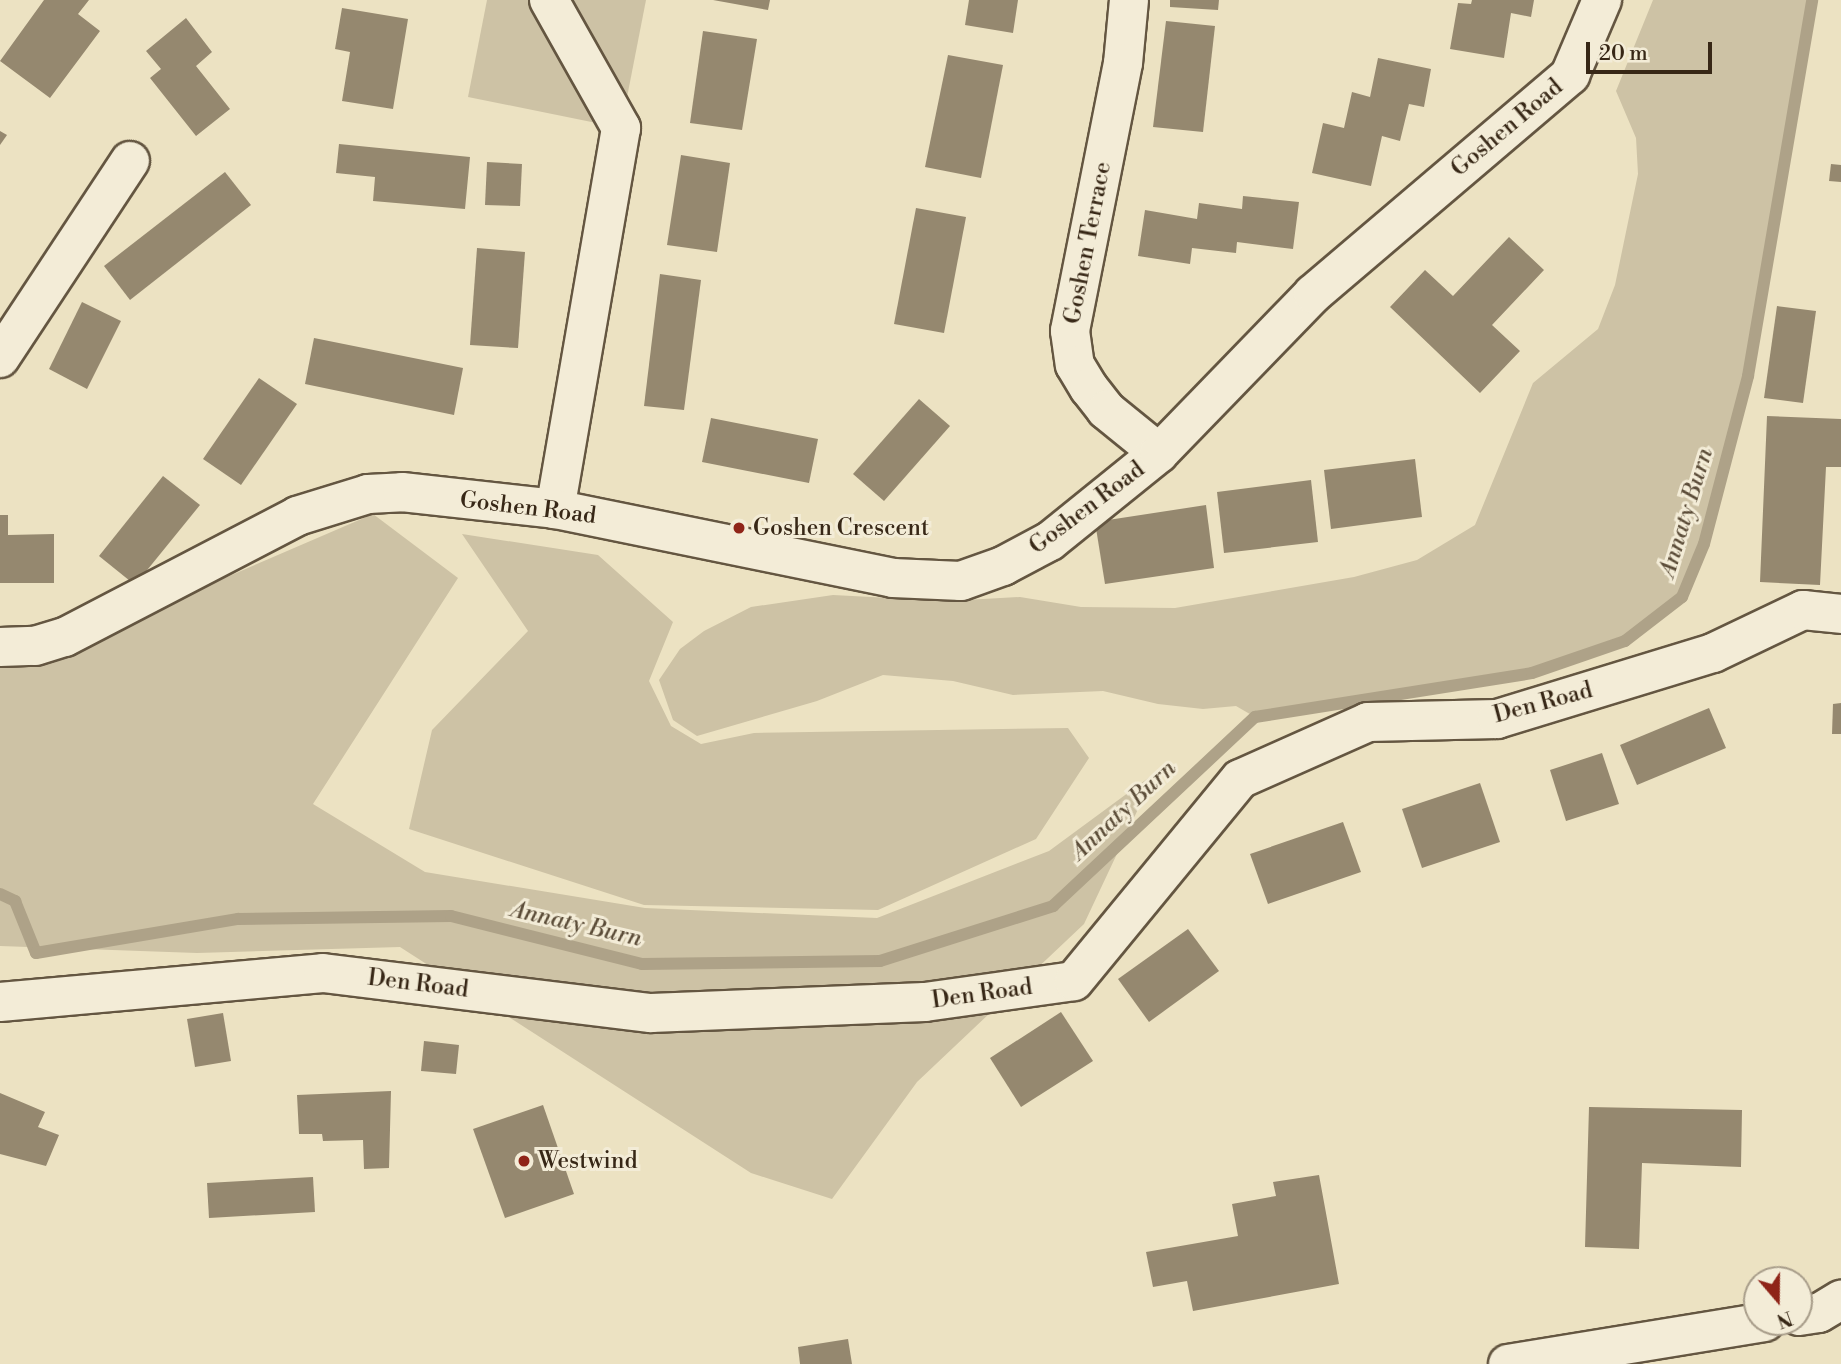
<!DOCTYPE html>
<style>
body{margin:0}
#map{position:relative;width:1841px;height:1364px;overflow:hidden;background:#ece2c2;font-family:"Libre Bodoni",serif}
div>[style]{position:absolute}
.green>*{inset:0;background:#cdc2a5}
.stream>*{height:12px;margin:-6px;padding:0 6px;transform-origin:6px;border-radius:6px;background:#aea288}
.building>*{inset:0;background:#95886f}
.roads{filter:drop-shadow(2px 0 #645641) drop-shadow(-2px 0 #645641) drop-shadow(0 2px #645641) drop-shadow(0 -2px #645641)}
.street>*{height:38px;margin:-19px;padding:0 19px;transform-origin:19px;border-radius:19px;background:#f3ecd7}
.dots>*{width:19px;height:19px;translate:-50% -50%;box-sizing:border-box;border:4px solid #f3ecd7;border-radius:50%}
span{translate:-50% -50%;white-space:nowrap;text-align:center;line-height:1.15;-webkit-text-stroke:6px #f3ecd7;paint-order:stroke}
.street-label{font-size:23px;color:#372716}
.poi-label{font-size:23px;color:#372716}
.left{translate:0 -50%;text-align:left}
.water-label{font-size:24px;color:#5b4c38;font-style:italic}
.north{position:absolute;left:1743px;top:1266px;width:70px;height:70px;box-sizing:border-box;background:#f3ecd7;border:2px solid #a89d8a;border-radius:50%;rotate:160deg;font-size:19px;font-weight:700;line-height:28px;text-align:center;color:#372716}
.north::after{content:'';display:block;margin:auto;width:24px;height:32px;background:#8f2418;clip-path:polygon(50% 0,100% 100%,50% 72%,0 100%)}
.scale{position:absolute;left:1586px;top:42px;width:126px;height:32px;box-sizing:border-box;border:4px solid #372716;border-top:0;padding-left:9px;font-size:21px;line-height:24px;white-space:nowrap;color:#372716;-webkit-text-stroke:5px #f3ecd7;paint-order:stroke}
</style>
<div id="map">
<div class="green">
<i style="clip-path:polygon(487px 0,646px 0,621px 128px,468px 97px)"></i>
<i style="clip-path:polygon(1653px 0,1812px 0,1748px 376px,1704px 544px,1682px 597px,1625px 641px,1532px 673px,1255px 717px,1236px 706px,1203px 709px,1158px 704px,1103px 691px,1013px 695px,953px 681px,883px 675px,817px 701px,697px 736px,673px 720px,659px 680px,680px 649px,704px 631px,751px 607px,833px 595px,948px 601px,1020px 597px,1081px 607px,1175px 608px,1354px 577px,1417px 560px,1475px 525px,1533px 383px,1598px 329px,1615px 285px,1638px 174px,1636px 138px,1616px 91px)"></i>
<i style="clip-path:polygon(373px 514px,458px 578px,313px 804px,425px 872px,645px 908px,877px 918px,1049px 851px,1155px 773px,1084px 924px,917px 1082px,832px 1199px,751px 1173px,400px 947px,197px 953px,0 946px,0 665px,20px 666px)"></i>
<i style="clip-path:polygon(462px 534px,598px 555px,673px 622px,649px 681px,671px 726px,701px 744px,754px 733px,1068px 728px,1089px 758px,1036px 839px,878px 910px,644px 905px,409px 829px,432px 730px,528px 631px)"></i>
</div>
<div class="stream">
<i style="left:0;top:894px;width:17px;rotate:25deg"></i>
<i style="left:15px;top:901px;width:56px;rotate:68deg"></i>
<i style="left:36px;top:953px;width:205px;rotate:-9.6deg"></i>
<i style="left:238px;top:919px;width:213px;rotate:-0.8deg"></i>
<i style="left:451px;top:916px;width:197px;rotate:14.1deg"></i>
<i style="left:642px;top:964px;width:238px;rotate:-0.7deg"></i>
<i style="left:880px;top:961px;width:182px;rotate:-17.6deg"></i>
<i style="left:1053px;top:906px;width:277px;rotate:-43.1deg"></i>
<i style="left:1255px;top:717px;width:280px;rotate:-9deg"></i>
<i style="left:1532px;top:673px;width:98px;rotate:-19deg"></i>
<i style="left:1625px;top:641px;width:72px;rotate:-37.7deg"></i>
<i style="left:1682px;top:597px;width:57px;rotate:-67.5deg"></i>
<i style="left:1704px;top:544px;width:174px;rotate:-75.3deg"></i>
<i style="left:1748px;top:376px;width:381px;rotate:-80.3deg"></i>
</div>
<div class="building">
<i style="clip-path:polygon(44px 0,89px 0,78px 14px,100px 31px,50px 98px,0 61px)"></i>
<i style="clip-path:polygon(713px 0,770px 0,768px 10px)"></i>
<i style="clip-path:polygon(969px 0,1018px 0,1013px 33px,965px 25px)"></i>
<i style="clip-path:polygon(1170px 0,1219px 0,1218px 10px,1170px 7px)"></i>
<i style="clip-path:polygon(1472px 0,1534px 0,1531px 17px,1511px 13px,1504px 58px,1450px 49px,1458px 3px,1471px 4px)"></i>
<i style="clip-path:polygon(342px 8px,408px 19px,393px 109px,342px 101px,350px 52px,335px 49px)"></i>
<i style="clip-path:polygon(186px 18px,212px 52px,196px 66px,230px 109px,196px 136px,150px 78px,161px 69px,146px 51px)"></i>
<i style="clip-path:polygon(1166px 21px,1215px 26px,1203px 132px,1153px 127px)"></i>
<i style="clip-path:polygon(703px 31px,757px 39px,742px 130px,690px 123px)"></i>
<i style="clip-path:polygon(948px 55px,1003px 65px,981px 178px,925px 167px)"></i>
<i style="clip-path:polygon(1378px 58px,1431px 69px,1424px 107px,1409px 104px,1400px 141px,1382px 136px,1371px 186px,1312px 173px,1323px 123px,1344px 128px,1352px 92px,1370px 97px)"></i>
<i style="clip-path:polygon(0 131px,7px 135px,0 145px)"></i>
<i style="clip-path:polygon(339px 144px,470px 157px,465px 209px,373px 201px,375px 177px,336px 173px)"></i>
<i style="clip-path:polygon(681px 155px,730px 163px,717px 252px,667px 245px)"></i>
<i style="clip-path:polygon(487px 162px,522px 164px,520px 206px,485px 205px)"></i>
<i style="clip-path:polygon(1831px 164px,1841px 165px,1841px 182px,1829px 181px)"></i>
<i style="clip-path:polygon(225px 172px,251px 205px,130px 300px,104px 266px)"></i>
<i style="clip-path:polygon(1243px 196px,1299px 202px,1293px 249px,1237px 242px,1236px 253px,1192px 248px,1190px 264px,1138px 256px,1145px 210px,1197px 219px,1199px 203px,1242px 209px)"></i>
<i style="clip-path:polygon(916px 208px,966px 217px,944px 333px,894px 324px)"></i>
<i style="clip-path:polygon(1509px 237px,1544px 270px,1492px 325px,1520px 351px,1480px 393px,1390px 307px,1425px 270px,1453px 296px)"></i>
<i style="clip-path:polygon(477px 248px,525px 252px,518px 348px,470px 345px)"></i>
<i style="clip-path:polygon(660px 274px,701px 280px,684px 410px,644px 406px)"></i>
<i style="clip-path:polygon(82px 302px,121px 321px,87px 389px,49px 369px)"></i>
<i style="clip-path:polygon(1777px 306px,1816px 311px,1803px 403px,1764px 398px)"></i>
<i style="clip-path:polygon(314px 338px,463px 368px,454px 415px,305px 384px)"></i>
<i style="clip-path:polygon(259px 378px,297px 404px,241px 485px,203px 459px)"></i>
<i style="clip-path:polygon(919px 399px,950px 426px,884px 501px,853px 474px)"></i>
<i style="clip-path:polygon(1767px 416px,1841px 419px,1841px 467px,1826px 467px,1820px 585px,1760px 582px)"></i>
<i style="clip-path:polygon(711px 418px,818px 439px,809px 483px,702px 462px)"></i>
<i style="clip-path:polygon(1415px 459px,1422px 517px,1331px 529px,1324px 470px)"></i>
<i style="clip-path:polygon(163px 476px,200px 505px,135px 585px,99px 556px)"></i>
<i style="clip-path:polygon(1311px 480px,1318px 542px,1224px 553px,1217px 492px)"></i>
<i style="clip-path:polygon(1206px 505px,1214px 568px,1105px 584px,1095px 522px)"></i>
<i style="clip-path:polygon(0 515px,8px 515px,8px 535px,54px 534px,54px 583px,0 583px)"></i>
<i style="clip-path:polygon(1841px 703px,1841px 734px,1832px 734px,1833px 704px)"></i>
<i style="clip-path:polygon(1709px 708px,1726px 748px,1637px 785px,1620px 745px)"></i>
<i style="clip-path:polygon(1602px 753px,1619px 804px,1566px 821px,1550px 770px)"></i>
<i style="clip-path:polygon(1480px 783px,1500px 842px,1422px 868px,1402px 809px)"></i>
<i style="clip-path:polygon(1343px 822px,1361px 872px,1268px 904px,1250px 854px)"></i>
<i style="clip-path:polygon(1188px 929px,1219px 971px,1149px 1022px,1118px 979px)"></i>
<i style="clip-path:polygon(1061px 1012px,1093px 1061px,1021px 1107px,990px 1058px)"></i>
<i style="clip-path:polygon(223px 1013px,231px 1061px,195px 1067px,187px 1019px)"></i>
<i style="clip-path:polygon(424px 1041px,459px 1045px,456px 1074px,421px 1071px)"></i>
<i style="clip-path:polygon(391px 1091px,389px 1168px,364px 1169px,363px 1140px,323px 1141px,322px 1134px,299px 1134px,297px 1095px)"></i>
<i style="clip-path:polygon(0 1093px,45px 1112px,38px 1127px,59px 1135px,46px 1166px,0 1154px)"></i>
<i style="clip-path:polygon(543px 1105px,574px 1194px,505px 1218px,473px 1129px)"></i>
<i style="clip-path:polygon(1589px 1107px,1742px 1110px,1741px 1167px,1642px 1163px,1639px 1249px,1585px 1247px)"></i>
<i style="clip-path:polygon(1319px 1175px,1339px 1284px,1193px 1311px,1187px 1281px,1153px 1287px,1146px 1252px,1238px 1236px,1232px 1204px,1276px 1196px,1273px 1182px)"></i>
<i style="clip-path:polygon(313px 1177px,315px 1212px,209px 1218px,207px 1183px)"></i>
<i style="clip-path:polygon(848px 1339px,852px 1364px,800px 1364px,798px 1347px)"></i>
</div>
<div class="roads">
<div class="street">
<i style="left:549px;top:0;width:147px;rotate:60.6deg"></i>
<i style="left:621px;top:128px;width:387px;rotate:99.8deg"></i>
<i style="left:1129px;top:0;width:63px;rotate:95.4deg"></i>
<i style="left:1123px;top:63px;width:273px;rotate:101.2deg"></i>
<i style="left:1070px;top:331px;width:34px;rotate:82deg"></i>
<i style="left:1075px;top:365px;width:27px;rotate:59deg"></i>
<i style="left:1089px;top:388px;width:28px;rotate:52deg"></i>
<i style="left:1106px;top:410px;width:68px;rotate:39.1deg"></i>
<i style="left:0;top:358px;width:236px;rotate:-56.6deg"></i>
<i style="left:0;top:647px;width:35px;rotate:-2deg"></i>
<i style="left:35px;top:646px;width:31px;rotate:-17deg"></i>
<i style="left:65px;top:637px;width:262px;rotate:-27.5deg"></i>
<i style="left:297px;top:516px;width:74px;rotate:-17.2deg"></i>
<i style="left:368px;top:494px;width:34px;rotate:-3deg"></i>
<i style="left:402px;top:492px;width:154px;rotate:6.3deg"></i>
<i style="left:555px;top:509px;width:345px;rotate:11.5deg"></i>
<i style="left:893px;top:578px;width:68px;rotate:2.5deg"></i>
<i style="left:961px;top:581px;width:45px;rotate:-19.7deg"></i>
<i style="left:1003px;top:566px;width:53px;rotate:-28deg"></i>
<i style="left:1050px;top:541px;width:140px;rotate:-38.9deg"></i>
<i style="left:1159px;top:453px;width:221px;rotate:-45.9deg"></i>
<i style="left:1313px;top:294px;width:338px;rotate:-40.4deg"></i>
<i style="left:1570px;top:75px;width:82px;rotate:-66.9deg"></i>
<i style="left:0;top:1002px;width:324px;rotate:-5.1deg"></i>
<i style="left:323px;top:973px;width:330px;rotate:7deg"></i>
<i style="left:651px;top:1013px;width:274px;rotate:-2.3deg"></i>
<i style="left:925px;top:1002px;width:150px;rotate:-8deg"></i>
<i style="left:1074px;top:981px;width:261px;rotate:-50.6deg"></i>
<i style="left:1240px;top:779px;width:140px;rotate:-24deg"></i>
<i style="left:1368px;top:722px;width:129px;rotate:-1.3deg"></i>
<i style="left:1497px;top:719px;width:226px;rotate:-17deg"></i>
<i style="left:1713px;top:653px;width:100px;rotate:-25.5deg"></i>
<i style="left:1803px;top:610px;width:38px;rotate:6deg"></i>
<i style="left:1799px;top:1316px;width:20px;rotate:-9deg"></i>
<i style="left:1819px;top:1313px;width:26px;rotate:-31deg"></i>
<i style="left:1508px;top:1364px;width:260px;rotate:-9.3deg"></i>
</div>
</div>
<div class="dots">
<i style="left:739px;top:528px;background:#8f2418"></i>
<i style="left:524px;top:1161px;background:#8f2418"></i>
</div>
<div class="street-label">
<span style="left:1507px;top:128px;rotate:-40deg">Goshen Road</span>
<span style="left:1088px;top:243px;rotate:-79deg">Goshen Terrace</span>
<span style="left:528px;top:508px;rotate:7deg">Goshen Road</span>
<span style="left:1087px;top:508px;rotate:-37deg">Goshen Road</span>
<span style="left:1543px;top:703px;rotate:-15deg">Den Road</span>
<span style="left:418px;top:984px;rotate:7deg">Den Road</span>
<span style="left:982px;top:994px;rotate:-8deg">Den Road</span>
</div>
<div class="poi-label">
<span class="left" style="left:753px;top:528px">Goshen Crescent</span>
<span class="left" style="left:538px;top:1161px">Westwind</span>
</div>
<div class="water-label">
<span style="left:1687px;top:513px;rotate:-73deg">Annaty Burn</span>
<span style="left:1124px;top:811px;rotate:-43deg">Annaty Burn</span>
<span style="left:576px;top:925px;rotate:13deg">Annaty Burn</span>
</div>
<div class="north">N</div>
<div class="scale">20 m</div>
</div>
